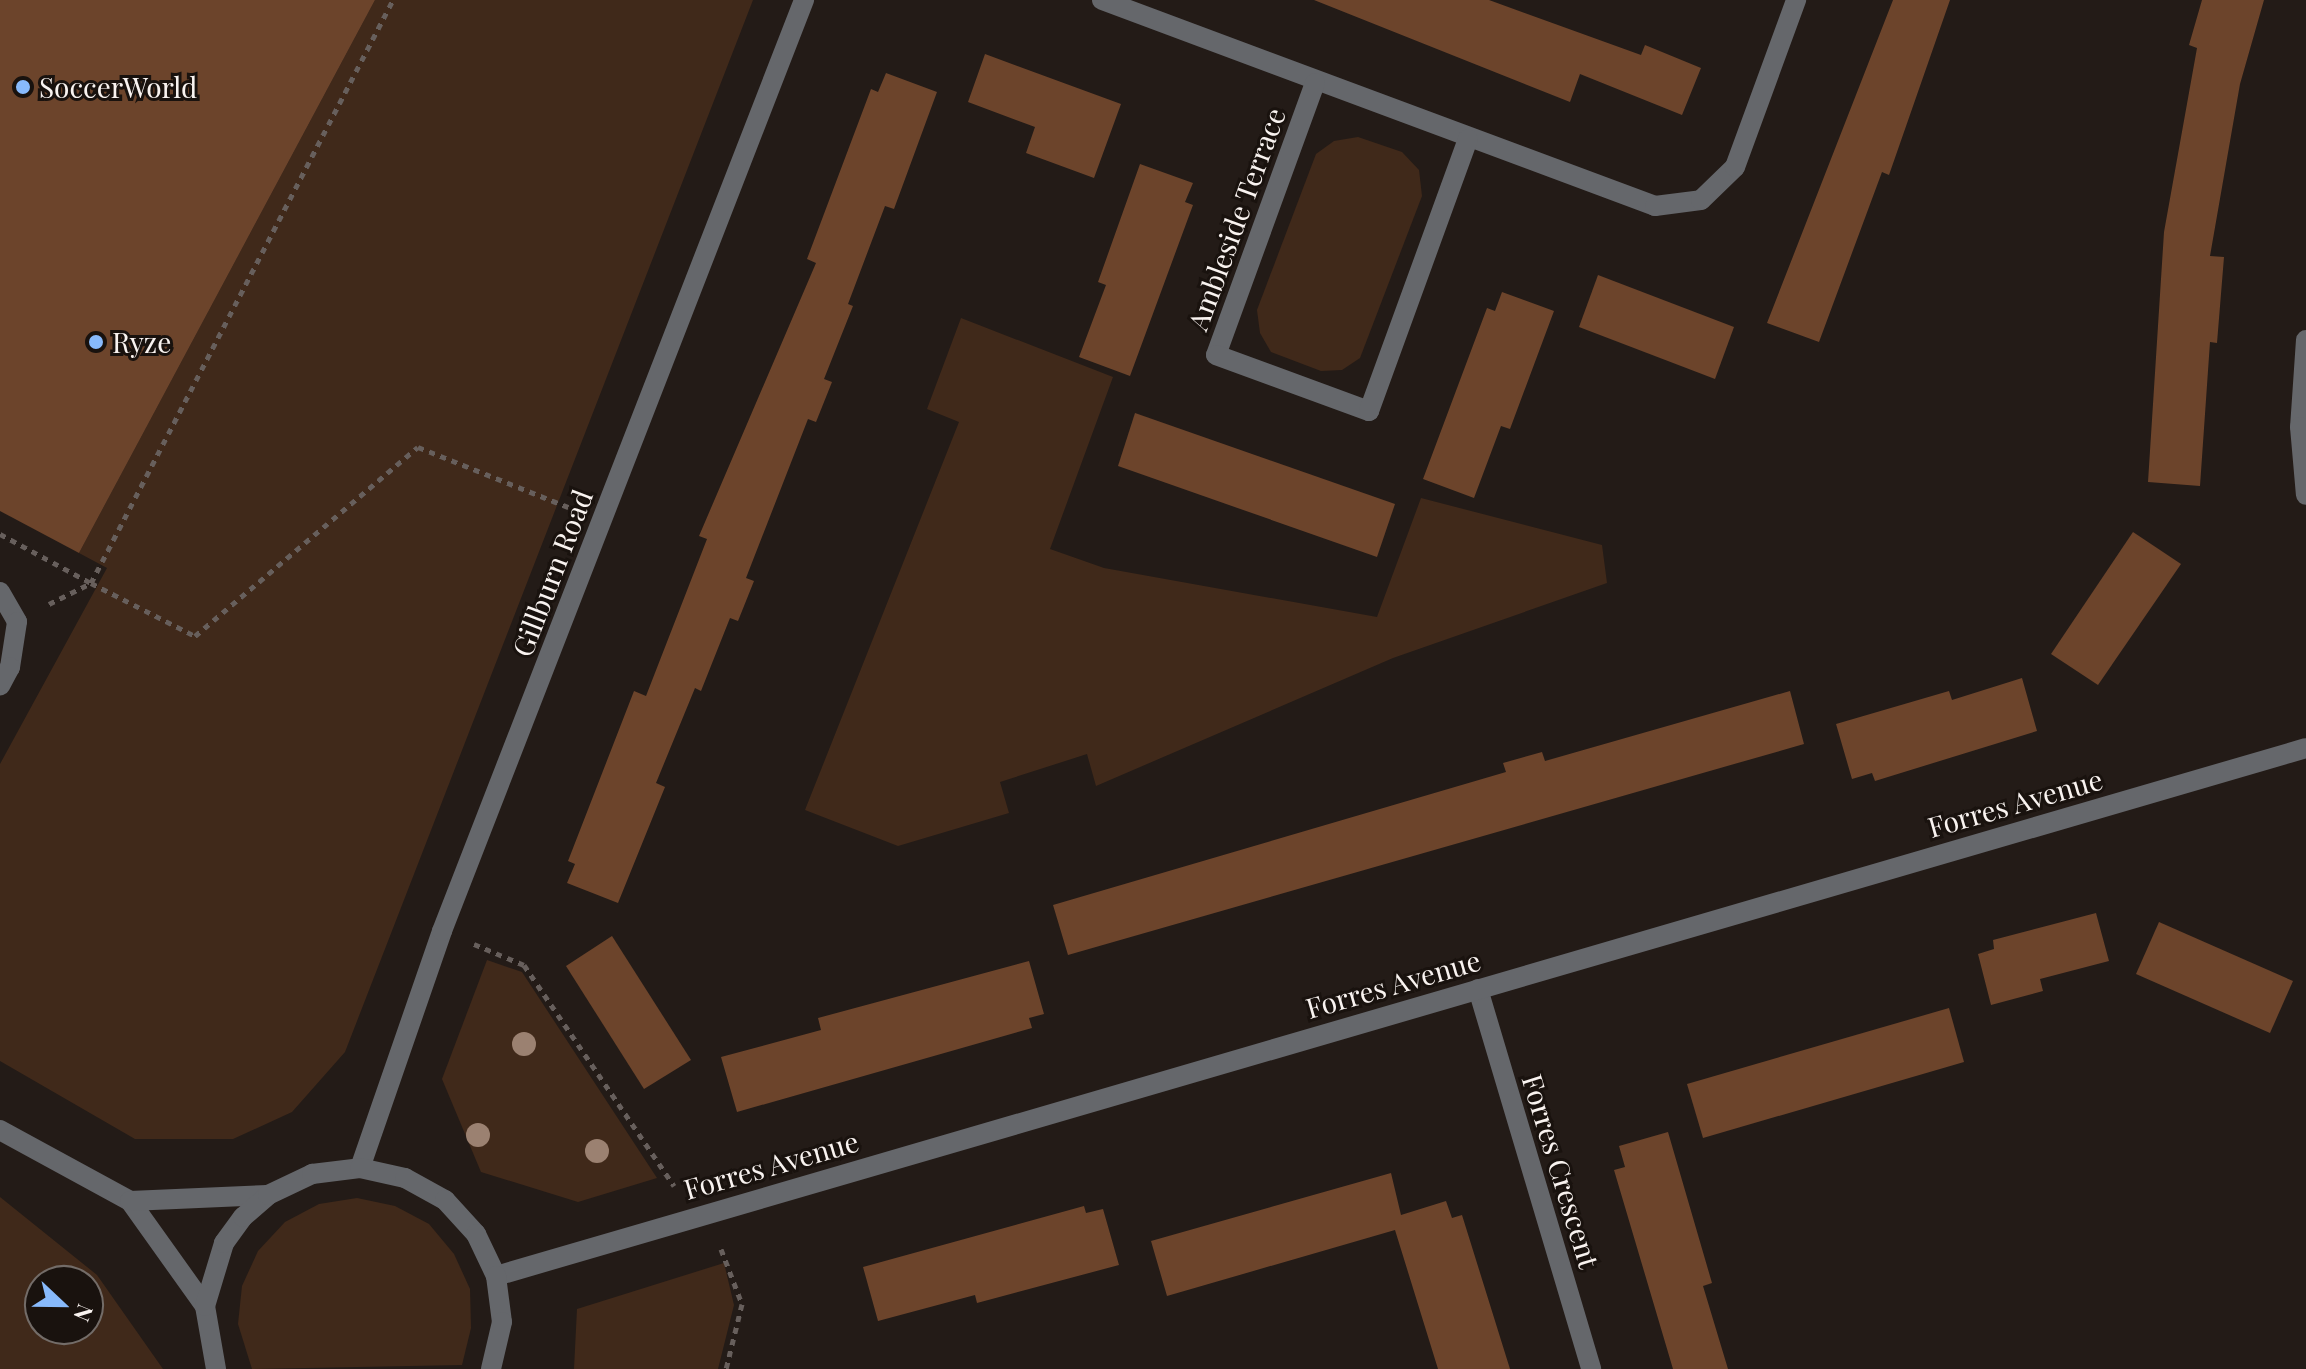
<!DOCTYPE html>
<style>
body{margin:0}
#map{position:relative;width:2306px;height:1369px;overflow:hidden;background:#231b17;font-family:"Playfair Display",serif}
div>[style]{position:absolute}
.green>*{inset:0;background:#40291a}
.building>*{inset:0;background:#6c442b}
.path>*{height:5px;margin-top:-2.5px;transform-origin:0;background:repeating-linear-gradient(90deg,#675f5c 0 6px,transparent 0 12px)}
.service>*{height:20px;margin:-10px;padding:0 10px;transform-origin:10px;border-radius:10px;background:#65676b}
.minor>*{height:20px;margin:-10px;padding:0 10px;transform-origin:10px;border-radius:10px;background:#65676b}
.tertiary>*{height:20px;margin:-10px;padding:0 10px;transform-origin:10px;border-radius:10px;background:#65676b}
.trees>*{width:24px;height:24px;margin:-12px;border-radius:50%;background:#9b8171}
.dots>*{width:22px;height:22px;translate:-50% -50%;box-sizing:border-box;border:4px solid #19120e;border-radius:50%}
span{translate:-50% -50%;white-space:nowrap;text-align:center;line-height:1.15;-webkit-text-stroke:6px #19120e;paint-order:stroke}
.poi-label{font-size:28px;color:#f9f3f0}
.left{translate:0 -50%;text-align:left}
.street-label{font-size:28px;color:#f9f3f0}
.north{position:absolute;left:24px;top:1265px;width:80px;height:80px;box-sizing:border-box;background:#19120e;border:2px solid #736c68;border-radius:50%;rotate:112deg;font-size:22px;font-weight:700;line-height:32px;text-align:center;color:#f9f3f0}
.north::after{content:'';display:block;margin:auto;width:28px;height:36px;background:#88bafc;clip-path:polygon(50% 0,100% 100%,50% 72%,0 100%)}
</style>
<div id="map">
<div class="green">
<i style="clip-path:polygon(375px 0,753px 0,345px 1052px,292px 1112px,233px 1139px,135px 1139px,0 1061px,0 764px,107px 568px,79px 553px)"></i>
<i style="clip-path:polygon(1358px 137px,1402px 152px,1419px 170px,1422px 196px,1360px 358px,1342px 370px,1321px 371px,1271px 352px,1260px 333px,1257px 310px,1316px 154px,1334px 141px)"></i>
<i style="clip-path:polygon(961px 318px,1113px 377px,1050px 549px,1104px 568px,1377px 617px,1421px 498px,1602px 545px,1607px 583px,1393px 658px,1096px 786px,1087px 754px,1000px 782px,1009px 813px,898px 846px,805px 810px,959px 422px,927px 409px)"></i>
<i style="clip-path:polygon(487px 960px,522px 972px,657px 1178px,578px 1202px,481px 1172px,442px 1079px)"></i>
<i style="clip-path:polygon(evenodd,0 1197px,97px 1275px,163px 1369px,0 1369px,0 1197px,40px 1281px,88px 1281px,88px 1329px,40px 1329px,40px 1281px)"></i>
<i style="clip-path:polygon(357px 1198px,395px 1206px,429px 1224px,454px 1254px,470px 1289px,471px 1328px,462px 1365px,252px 1369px,238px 1324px,242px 1286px,258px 1251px,285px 1222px,319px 1204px)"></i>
<i style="clip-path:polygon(724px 1263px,734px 1305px,718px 1369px,574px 1369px,577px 1309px)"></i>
</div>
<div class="building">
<i style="clip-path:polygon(0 0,375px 0,79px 553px,0 511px)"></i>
<i style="clip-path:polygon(1314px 0,1489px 0,1641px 55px,1645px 45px,1701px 68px,1682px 115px,1580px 74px,1570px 102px)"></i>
<i style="clip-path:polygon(1893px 0,1950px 0,1889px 175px,1882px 172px,1819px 342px,1767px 323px)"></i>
<i style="clip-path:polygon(2202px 0,2264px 0,2240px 84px,2210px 256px,2224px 257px,2217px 343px,2210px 342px,2200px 486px,2148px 482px,2164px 232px,2197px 48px,2189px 45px)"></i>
<i style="clip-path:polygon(985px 54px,1121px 104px,1094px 178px,1026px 153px,1035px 127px,968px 102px)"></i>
<i style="clip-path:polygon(886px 73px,937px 92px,894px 209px,885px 206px,848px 304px,853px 306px,824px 379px,832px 382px,816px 422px,808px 419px,746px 578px,754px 581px,738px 621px,730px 618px,701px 691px,695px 688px,656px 783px,665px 787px,618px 903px,567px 883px,575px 864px,568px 861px,634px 691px,646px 696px,707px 539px,699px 536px,816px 263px,807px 259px,871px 89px,878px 92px)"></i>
<i style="clip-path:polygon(1140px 164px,1193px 183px,1185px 202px,1193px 205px,1130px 376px,1079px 357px,1106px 285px,1098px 282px)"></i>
<i style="clip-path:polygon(1598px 275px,1734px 327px,1715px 379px,1579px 327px)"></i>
<i style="clip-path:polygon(1502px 292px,1554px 311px,1510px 429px,1501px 426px,1474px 498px,1423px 479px,1487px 308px,1495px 311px)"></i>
<i style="clip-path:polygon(1135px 413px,1395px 504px,1377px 557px,1118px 466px)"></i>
<i style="clip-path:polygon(2133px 532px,2181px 564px,2098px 685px,2051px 654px)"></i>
<i style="clip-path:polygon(2022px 678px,2037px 731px,1875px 781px,1872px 773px,1852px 779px,1836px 724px,1949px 691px,1952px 700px)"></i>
<i style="clip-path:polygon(1790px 691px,1804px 744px,1068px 955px,1053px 905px,1506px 772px,1503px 763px,1542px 752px,1545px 761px)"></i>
<i style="clip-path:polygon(2096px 913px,2109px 961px,2040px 979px,2043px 991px,1991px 1005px,1978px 954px,1994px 949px,1993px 940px)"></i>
<i style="clip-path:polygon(2159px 922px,2293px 981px,2270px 1033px,2136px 974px)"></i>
<i style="clip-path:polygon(612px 936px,691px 1060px,644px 1089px,566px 966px)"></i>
<i style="clip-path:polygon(1029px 961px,1044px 1014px,1029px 1018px,1032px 1028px,737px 1112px,721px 1057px,821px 1030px,818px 1018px)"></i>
<i style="clip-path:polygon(1949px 1008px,1964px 1062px,1703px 1138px,1687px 1084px)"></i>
<i style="clip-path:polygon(1668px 1132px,1712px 1283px,1703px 1286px,1728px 1369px,1673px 1369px,1614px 1170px,1625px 1167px,1619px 1146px)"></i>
<i style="clip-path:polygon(1391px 1173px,1401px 1215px,1446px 1201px,1452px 1218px,1462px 1215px,1510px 1369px,1438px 1369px,1395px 1230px,1167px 1296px,1151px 1241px)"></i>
<i style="clip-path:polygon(1084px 1206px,1086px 1213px,1103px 1209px,1119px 1265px,977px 1303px,975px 1295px,878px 1321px,863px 1267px)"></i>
</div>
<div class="path">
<i style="left:0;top:534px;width:103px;rotate:28.3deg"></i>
<i style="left:91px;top:583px;width:657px;rotate:-62.62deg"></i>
<i style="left:49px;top:604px;width:47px;rotate:-26.6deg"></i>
<i style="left:91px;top:583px;width:117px;rotate:27deg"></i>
<i style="left:195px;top:636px;width:292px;rotate:-40.3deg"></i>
<i style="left:418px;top:447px;width:162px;rotate:21.8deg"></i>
<i style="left:474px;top:944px;width:54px;rotate:22.8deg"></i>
<i style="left:524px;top:965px;width:267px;rotate:55.8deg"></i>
<i style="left:721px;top:1249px;width:59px;rotate:69.1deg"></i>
<i style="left:742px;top:1304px;width:67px;rotate:103.8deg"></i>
</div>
<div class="service">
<i style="left:0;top:592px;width:34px;rotate:60deg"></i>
<i style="left:17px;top:622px;width:46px;rotate:98.8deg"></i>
<i style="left:10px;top:667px;width:21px;rotate:118deg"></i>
</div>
<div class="minor">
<i style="left:1102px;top:0;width:590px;rotate:20.43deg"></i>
<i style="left:1655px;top:206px;width:46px;rotate:-7.4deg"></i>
<i style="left:1701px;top:200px;width:47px;rotate:-44.1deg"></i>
<i style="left:1735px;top:167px;width:178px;rotate:-69.9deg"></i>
<i style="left:1315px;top:83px;width:289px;rotate:110deg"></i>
<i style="left:1216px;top:355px;width:163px;rotate:20.1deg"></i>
<i style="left:1369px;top:411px;width:289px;rotate:-70deg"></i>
<i style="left:2306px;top:340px;width:87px;rotate:93.9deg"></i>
<i style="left:2300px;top:427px;width:68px;rotate:85deg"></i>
<i style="left:1478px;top:989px;width:396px;rotate:73.4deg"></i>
<i style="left:496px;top:1276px;width:1885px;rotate:-16.26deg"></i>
</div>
<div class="tertiary">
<i style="left:0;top:1130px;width:148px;rotate:28.6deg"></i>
<i style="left:130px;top:1201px;width:129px;rotate:54.5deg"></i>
<i style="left:360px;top:1168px;width:251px;rotate:-70.9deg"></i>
<i style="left:442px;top:931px;width:999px;rotate:-68.75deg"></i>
<i style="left:130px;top:1201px;width:138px;rotate:-2.5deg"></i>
<i style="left:216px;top:1369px;width:64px;rotate:-99.9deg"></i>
<i style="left:205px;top:1306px;width:66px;rotate:-73.2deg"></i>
<i style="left:224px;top:1243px;width:32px;rotate:-54deg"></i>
<i style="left:243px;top:1217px;width:33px;rotate:-41deg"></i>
<i style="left:268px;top:1195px;width:49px;rotate:-25.5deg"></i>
<i style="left:312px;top:1174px;width:48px;rotate:-7.1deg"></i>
<i style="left:360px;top:1168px;width:46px;rotate:12.5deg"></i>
<i style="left:405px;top:1178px;width:46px;rotate:28.8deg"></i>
<i style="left:445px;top:1200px;width:46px;rotate:47.6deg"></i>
<i style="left:476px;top:1234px;width:47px;rotate:64.5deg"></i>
<i style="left:496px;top:1276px;width:46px;rotate:82.6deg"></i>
<i style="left:502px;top:1322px;width:48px;rotate:103.2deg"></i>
</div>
<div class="trees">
<i style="left:524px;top:1044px"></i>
<i style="left:478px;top:1135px"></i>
<i style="left:597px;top:1151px"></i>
</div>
<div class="dots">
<i style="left:23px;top:87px;background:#88bafc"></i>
<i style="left:96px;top:342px;background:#88bafc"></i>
</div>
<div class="poi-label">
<span class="left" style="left:39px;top:87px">SoccerWorld</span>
<span class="left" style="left:112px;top:342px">Ryze</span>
</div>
<div class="street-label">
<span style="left:1236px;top:219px;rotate:-70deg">Ambleside Terrace</span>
<span style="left:552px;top:573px;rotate:-69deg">Gillburn Road</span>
<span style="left:2015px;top:803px;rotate:-16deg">Forres Avenue</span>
<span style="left:1393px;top:984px;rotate:-16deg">Forres Avenue</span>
<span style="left:771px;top:1165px;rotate:-16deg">Forres Avenue</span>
<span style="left:1561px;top:1171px;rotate:73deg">Forres Crescent</span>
</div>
<div class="north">N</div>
</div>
